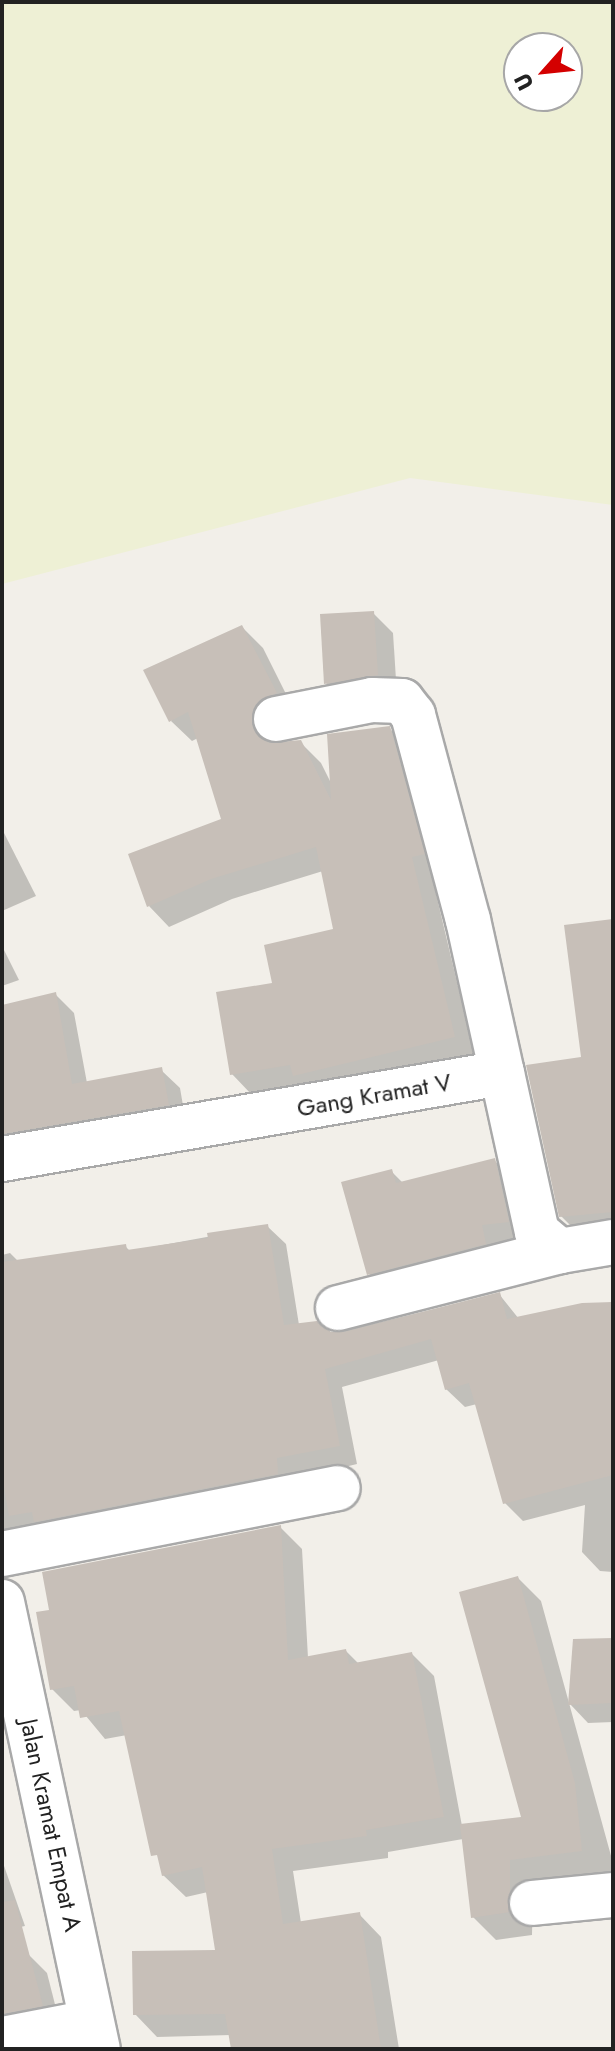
<!DOCTYPE html>
<style>
body{margin:0}
#map{position:relative;width:615px;height:2051px;overflow:hidden;background:#f2efe9;font-family:Jost,sans-serif}
div>[style]{position:absolute}
.farmland>*{inset:0;background:#eef0d5}
.shadow>*{inset:0;background:#0003}
.building>*{inset:0;background:#c7bfb8}
.roads{filter:drop-shadow(2px 0 #a9a9a9) drop-shadow(-2px 0 #a9a9a9) drop-shadow(0 2px #a9a9a9) drop-shadow(0 -2px #a9a9a9)}
.minor>*{height:44px;margin:-22px;padding:0 22px;transform-origin:22px;border-radius:22px;background:#fff}
span{translate:-50% -50%;white-space:nowrap;text-align:center;line-height:1.15;-webkit-text-stroke:6px #fff;paint-order:stroke}
.street-label{font-size:24px;color:#222}
.frame{position:absolute;inset:0;border:4px solid #222;pointer-events:none}
.north{position:absolute;left:503px;top:32px;width:80px;height:80px;box-sizing:border-box;background:#fff;border:2px solid #a7a7a7;border-radius:50%;rotate:243deg;font-size:22px;font-weight:700;line-height:32px;text-align:center;color:#222}
.north::after{content:'';display:block;margin:auto;width:28px;height:36px;background:#d40000;clip-path:polygon(50% 0,100% 100%,50% 72%,0 100%)}
</style>
<div id="map">
<div class="farmland">
<i style="clip-path:polygon(evenodd,2px 2px,613px 2px,613px 505px,410px 478px,2px 584px,2px 2px,519px 48px,567px 48px,567px 96px,519px 96px,519px 48px)"></i>
</div>
<div class="shadow">
<i style="clip-path:polygon(373px 613px,393px 633px,397px 695px,346px 703px,326px 683px)"></i>
<i style="clip-path:polygon(242px 627px,263px 648px,296px 714px,273px 732px,275px 744px,300px 742px,321px 763px,332px 785px,389px 728px,410px 749px,444px 875px,432px 877px,475px 1058px,252px 1095px,232px 1074px,275px 984px,336px 930px,323px 871px,232px 899px,169px 927px,149px 906px,223px 820px,198px 738px,192px 741px,171px 721px)"></i>
<i style="clip-path:polygon(2px 829px,36px 896px,2px 911px)"></i>
<i style="clip-path:polygon(613px 921px,613px 1238px,586px 1241px,561px 1216px,583px 1059px)"></i>
<i style="clip-path:polygon(2px 946px,19px 980px,2px 986px)"></i>
<i style="clip-path:polygon(56px 995px,74px 1013px,87px 1083px,161px 1070px,180px 1088px,186px 1123px,2px 1156px,2px 1007px)"></i>
<i style="clip-path:polygon(494px 1160px,514px 1180px,528px 1242px,389px 1294px,369px 1274px,391px 1171px,403px 1183px)"></i>
<i style="clip-path:polygon(267px 1226px,286px 1244px,299px 1325px,330px 1334px,499px 1294px,519px 1319px,613px 1302px,613px 1572px,600px 1571px,582px 1552px,585px 1505px,523px 1521px,505px 1503px,477px 1404px,465px 1407px,446px 1389px,439px 1360px,342px 1387px,357px 1464px,2px 1549px,2px 1255px,10px 1253px,19px 1262px,125px 1246px,130px 1251px)"></i>
<i style="clip-path:polygon(280px 1527px,302px 1549px,308px 1658px,346px 1651px,359px 1664px,412px 1654px,434px 1676px,462px 1826px,523px 1819px,518px 1578px,541px 1601px,613px 1863px,613px 1872px,533px 1882px,532px 1935px,496px 1940px,473px 1917px,463px 1839px,388px 1852px,388px 1858px,293px 1871px,301px 1923px,359px 1914px,381px 1937px,399px 2049px,233px 2049px,231px 2035px,157px 2037px,135px 2014px,218px 1952px,208px 1892px,186px 1897px,163px 1875px,127px 1735px,105px 1739px,81px 1710px,74px 1711px,52px 1689px)"></i>
<i style="clip-path:polygon(613px 1640px,613px 1722px,588px 1723px,570px 1704px)"></i>
<i style="clip-path:polygon(2px 1860px,25px 1926px,2px 1931px)"></i>
<i style="clip-path:polygon(2px 1954px,28px 1954px,47px 1973px,60px 2024px,2px 2045px)"></i>
</div>
<div class="building">
<i style="clip-path:polygon(374px 611px,378px 675px,324px 684px,320px 614px)"></i>
<i style="clip-path:polygon(242px 625px,277px 693px,260px 700px,253px 710px,257px 735px,269px 743px,301px 740px,331px 800px,327px 734px,390px 726px,425px 854px,412px 857px,455px 1037px,293px 1076px,290px 1065px,230px 1075px,216px 992px,272px 983px,264px 945px,333px 929px,316px 847px,211px 879px,147px 907px,128px 854px,221px 819px,188px 712px,169px 722px,143px 670px)"></i>
<i style="clip-path:polygon(613px 919px,613px 1212px,559px 1217px,526px 1065px,581px 1057px,564px 925px)"></i>
<i style="clip-path:polygon(56px 992px,72px 1084px,162px 1067px,169px 1105px,2px 1134px,2px 1005px)"></i>
<i style="clip-path:polygon(495px 1158px,509px 1222px,482px 1225px,486px 1244px,367px 1275px,341px 1182px,392px 1169px,396px 1183px)"></i>
<i style="clip-path:polygon(268px 1224px,284px 1325px,317px 1321px,331px 1332px,344px 1332px,500px 1292px,507px 1319px,582px 1303px,613px 1302px,613px 1475px,503px 1504px,469px 1383px,445px 1390px,431px 1339px,325px 1369px,340px 1446px,277px 1458px,278px 1474px,34px 1522px,32px 1512px,9px 1516px,2px 1476px,2px 1262px,126px 1244px,127px 1250px,208px 1238px,207px 1233px)"></i>
<i style="clip-path:polygon(281px 1525px,288px 1660px,346px 1649px,349px 1664px,412px 1652px,444px 1817px,366px 1830px,367px 1836px,272px 1849px,283px 1924px,360px 1912px,381px 2049px,231px 2049px,225px 2014px,133px 2015px,132px 1951px,215px 1950px,202px 1867px,162px 1876px,157px 1855px,151px 1856px,119px 1711px,80px 1718px,74px 1686px,50px 1690px,36px 1612px,49px 1610px,42px 1572px)"></i>
<i style="clip-path:polygon(518px 1576px,575px 1783px,582px 1851px,510px 1860px,510px 1912px,471px 1918px,460px 1824px,521px 1817px,459px 1592px)"></i>
<i style="clip-path:polygon(613px 1638px,613px 1703px,568px 1705px,573px 1639px)"></i>
<i style="clip-path:polygon(15px 1900px,43px 2006px,2px 2014px,2px 1902px)"></i>
</div>
<div class="roads">
<div class="minor">
<i style="left:276px;top:719px;width:98px;rotate:-11.2deg"></i>
<i style="left:372px;top:700px;width:30px;rotate:2deg"></i>
<i style="left:402px;top:701px;width:18px;rotate:52deg"></i>
<i style="left:413px;top:715px;width:212px;rotate:75deg"></i>
<i style="left:468px;top:920px;width:157px;rotate:77.5deg"></i>
<i style="left:2px;top:1159px;width:507px;rotate:-9.76deg"></i>
<i style="left:502px;top:1073px;width:163px;rotate:77.6deg"></i>
<i style="left:537px;top:1232px;width:30px;rotate:40deg"></i>
<i style="left:560px;top:1251px;width:54px;rotate:-9.6deg"></i>
<i style="left:338px;top:1308px;width:229px;rotate:-14.4deg"></i>
<i style="left:2px;top:1554px;width:342px;rotate:-11.1deg"></i>
<i style="left:2px;top:1602px;width:457px;rotate:77.9deg"></i>
<i style="left:532px;top:1903px;width:81px;rotate:-5.6deg"></i>
<i style="left:2px;top:2039px;width:91px;rotate:-10.8deg"></i>
</div>
</div>
<div class="street-label">
<span style="left:374px;top:1095px;rotate:-10deg">Gang Kramat V</span>
<span style="left:51px;top:1825px;rotate:78deg">Jalan Kramat Empat A</span>
</div>
<div class="frame"></div>
<div class="north">U</div>
</div>
